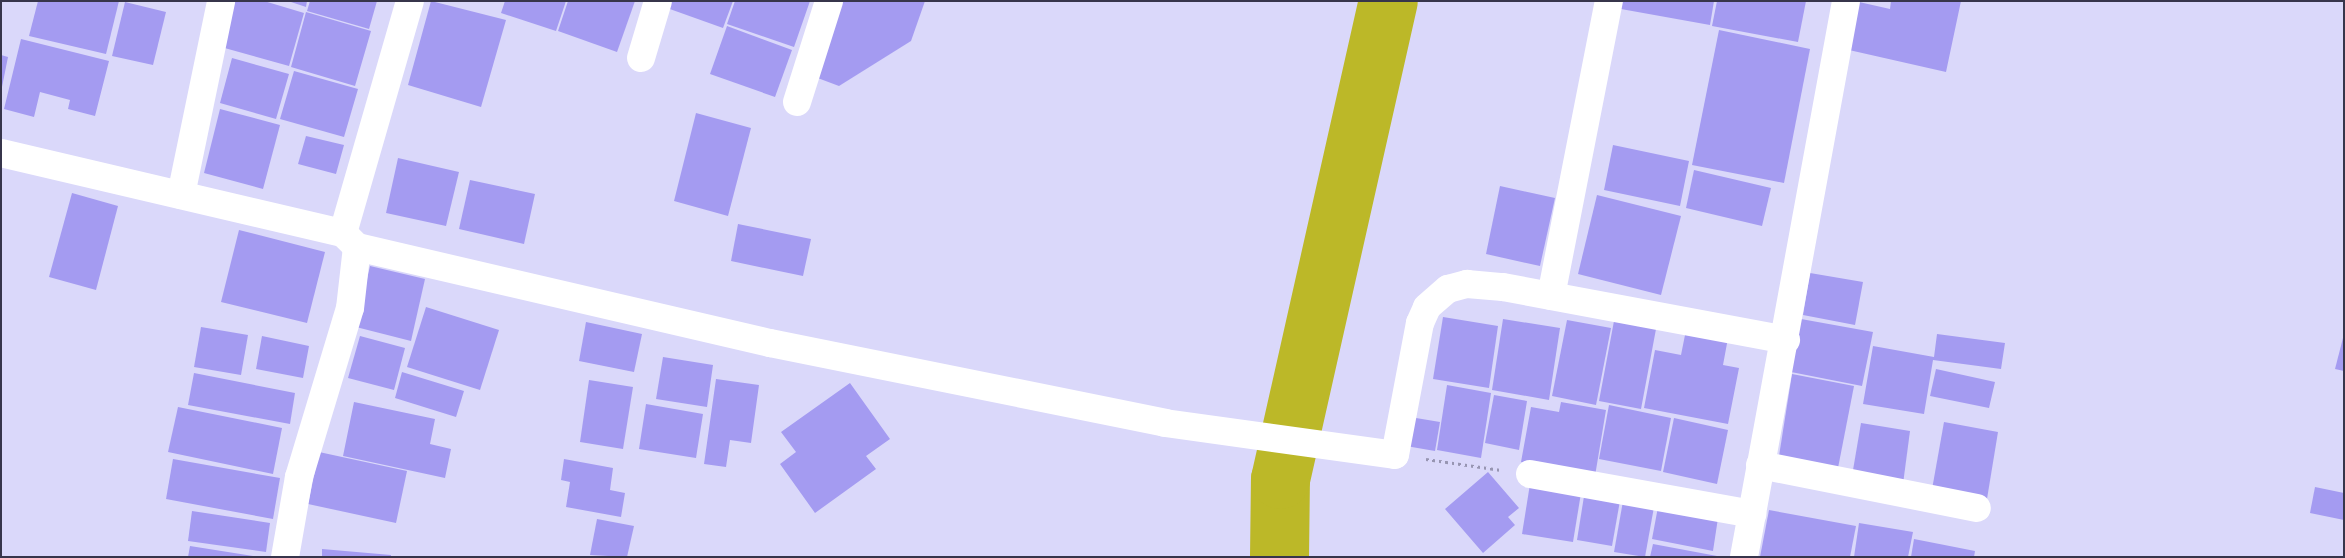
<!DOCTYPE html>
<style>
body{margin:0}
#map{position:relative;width:2345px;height:558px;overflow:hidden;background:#dad8fa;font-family:Karla,sans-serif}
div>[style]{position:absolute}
.river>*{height:59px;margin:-29.5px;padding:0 29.5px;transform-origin:29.5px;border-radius:29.5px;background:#bcb828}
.building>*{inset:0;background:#a49bf1}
.path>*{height:3px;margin-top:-1.5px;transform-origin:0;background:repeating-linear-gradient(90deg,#9795b2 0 2.5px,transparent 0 6.5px)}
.street>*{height:28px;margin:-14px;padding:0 14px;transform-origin:14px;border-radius:14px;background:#fff}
span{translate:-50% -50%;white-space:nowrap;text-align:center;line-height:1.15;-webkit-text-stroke:4px #fdfdfd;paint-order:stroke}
.frame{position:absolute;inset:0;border:2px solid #37354b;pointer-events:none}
</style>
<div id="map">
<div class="river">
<i style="left:1279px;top:557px;width:78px;rotate:-89.3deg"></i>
<i style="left:1280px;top:479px;width:490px;rotate:-77.3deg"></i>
</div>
<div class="building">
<i style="clip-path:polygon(38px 1px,119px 1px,106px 54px,29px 36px)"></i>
<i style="clip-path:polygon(234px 1px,264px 1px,304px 13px,289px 66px,221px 47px)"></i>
<i style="clip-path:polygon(288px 1px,307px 1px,306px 7px)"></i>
<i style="clip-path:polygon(310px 1px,377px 1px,369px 29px,307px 11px)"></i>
<i style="clip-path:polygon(431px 1px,506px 20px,481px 107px,408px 85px)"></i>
<i style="clip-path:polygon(505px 1px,566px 1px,556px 31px,501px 13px)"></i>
<i style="clip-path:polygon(568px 1px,635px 1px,617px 52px,558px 31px)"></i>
<i style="clip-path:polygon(669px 1px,733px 1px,723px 28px,667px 8px)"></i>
<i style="clip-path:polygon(735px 1px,810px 1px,794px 47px,727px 24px)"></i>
<i style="clip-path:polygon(840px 1px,925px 1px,911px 41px,839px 86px,815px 77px)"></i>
<i style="clip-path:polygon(1622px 1px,1714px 1px,1710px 25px,1621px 9px)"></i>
<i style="clip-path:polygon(1717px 1px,1806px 1px,1798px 42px,1712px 26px)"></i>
<i style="clip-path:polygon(1891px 1px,1961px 1px,1946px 72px,1849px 50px,1859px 2px,1890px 9px)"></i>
<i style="clip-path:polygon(125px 2px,166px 12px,153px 65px,112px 56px)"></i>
<i style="clip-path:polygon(306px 12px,371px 31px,355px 86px,291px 67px)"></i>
<i style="clip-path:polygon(727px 26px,792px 50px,775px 97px,710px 74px)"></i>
<i style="clip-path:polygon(1719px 30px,1810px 49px,1784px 183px,1692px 165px)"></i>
<i style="clip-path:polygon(21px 39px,109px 61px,95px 116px,68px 109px,70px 100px,40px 92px,34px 117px,4px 109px)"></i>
<i style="clip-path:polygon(1px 55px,8px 57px,2px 87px,1px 87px)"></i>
<i style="clip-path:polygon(232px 58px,289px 74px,276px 119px,220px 103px)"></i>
<i style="clip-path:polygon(294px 71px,358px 89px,344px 137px,280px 119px)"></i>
<i style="clip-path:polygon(220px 109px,280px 125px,263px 189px,204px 173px)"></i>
<i style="clip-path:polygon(696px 113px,751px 128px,728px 216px,674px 201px)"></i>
<i style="clip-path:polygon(306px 136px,344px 145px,336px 174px,298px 164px)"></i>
<i style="clip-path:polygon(1613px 145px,1689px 161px,1680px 206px,1604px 190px)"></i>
<i style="clip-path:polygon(398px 158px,459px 172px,446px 226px,386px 213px)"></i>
<i style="clip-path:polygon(1694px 170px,1771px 188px,1762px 226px,1686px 208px)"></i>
<i style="clip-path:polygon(470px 180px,535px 194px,524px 244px,459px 229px)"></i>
<i style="clip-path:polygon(1500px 186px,1555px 198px,1540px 266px,1486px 254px)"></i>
<i style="clip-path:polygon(72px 193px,118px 206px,96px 290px,49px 277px)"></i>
<i style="clip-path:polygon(1597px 195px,1681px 216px,1661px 295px,1578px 274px)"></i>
<i style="clip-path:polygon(738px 224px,811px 239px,803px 276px,731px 261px)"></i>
<i style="clip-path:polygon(239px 230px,325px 252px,307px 323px,221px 302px)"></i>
<i style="clip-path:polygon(370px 266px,425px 279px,411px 341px,356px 327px)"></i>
<i style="clip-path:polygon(1810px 273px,1863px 282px,1855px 325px,1803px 315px)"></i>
<i style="clip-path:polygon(426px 307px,499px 330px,480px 390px,407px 367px)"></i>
<i style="clip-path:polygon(1443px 317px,1498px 326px,1489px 388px,1433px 379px)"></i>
<i style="clip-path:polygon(1503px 319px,1560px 328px,1549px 400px,1492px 390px)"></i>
<i style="clip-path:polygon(1801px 319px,1873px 332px,1862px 386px,1791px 372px)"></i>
<i style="clip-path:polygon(1567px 320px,1611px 328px,1596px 405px,1552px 396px)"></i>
<i style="clip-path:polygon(1614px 321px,1656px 329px,1641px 409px,1599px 401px)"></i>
<i style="clip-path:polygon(586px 322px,642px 334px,634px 372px,579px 361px)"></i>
<i style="clip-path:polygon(201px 327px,248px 335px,241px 375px,194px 367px)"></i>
<i style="clip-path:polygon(1686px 330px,1728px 338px,1723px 365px,1739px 368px,1728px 424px,1644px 408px,1655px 350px,1681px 355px)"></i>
<i style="clip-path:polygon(1937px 334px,2005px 343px,2001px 369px,1933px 360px,1924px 414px,1863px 404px,1873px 346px,1934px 357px)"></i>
<i style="clip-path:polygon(2344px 334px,2344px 371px,2335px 369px)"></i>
<i style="clip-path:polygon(262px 336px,309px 346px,303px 378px,256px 369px)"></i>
<i style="clip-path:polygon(360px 336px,405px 348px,394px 390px,348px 378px)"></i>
<i style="clip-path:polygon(663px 357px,713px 365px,707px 407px,656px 399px)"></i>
<i style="clip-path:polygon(1936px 369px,1995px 382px,1989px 408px,1930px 396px)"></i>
<i style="clip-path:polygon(402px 372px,464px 391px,456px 417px,395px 398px)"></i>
<i style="clip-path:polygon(194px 373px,295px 393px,290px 424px,188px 405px)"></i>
<i style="clip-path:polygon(1792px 374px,1854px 386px,1838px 468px,1779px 456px)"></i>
<i style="clip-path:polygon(716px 379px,759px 385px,751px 443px,730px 440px,726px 467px,704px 464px)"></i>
<i style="clip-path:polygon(589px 380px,633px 387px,623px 449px,580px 442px)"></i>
<i style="clip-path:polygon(850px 383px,890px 439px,866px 456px,876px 469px,815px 513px,780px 464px,796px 452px,781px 432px)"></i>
<i style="clip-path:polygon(1447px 385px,1491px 393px,1481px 458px,1437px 450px)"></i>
<i style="clip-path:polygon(1494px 395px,1527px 401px,1519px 450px,1485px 443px)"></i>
<i style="clip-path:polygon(354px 402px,435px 419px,430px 444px,451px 449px,445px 478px,343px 456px)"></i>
<i style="clip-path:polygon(1561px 402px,1606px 410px,1595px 476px,1521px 462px,1531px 407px,1559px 412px)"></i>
<i style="clip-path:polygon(646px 404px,703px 414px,696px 458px,639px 449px)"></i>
<i style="clip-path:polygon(1609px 405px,1671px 418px,1661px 471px,1599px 459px)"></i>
<i style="clip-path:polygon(178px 407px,282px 428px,273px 474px,168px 452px)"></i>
<i style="clip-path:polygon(1410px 417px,1440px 422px,1435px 451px,1406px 446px)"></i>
<i style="clip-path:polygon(1674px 418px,1728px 430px,1717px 484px,1663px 472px)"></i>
<i style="clip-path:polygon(1944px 422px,1998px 432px,1986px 505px,1931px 495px)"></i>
<i style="clip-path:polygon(1861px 423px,1910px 431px,1903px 484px,1852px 476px)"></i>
<i style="clip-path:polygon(319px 452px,407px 471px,396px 523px,308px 504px)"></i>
<i style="clip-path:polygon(173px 459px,280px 478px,273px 519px,166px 499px)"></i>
<i style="clip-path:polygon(564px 459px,613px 468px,610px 490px,625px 493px,621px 517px,566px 507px,570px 482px,561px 480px)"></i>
<i style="clip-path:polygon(1488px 472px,1519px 508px,1508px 517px,1515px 525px,1483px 553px,1445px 509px)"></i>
<i style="clip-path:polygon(1530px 484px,1581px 493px,1573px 542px,1522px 534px)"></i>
<i style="clip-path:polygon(2315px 487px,2344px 493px,2344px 520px,2310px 513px)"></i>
<i style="clip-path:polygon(1585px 490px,1621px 495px,1612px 546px,1577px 540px)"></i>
<i style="clip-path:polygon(1623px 501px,1654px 507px,1645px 557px,1614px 552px)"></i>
<i style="clip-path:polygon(1658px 507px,1718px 518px,1713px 551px,1652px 539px)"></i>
<i style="clip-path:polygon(1769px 510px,1856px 526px,1850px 557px,1760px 557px)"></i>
<i style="clip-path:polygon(192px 511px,270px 523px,266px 552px,188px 541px)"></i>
<i style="clip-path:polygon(597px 519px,634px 526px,627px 557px,590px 555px)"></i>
<i style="clip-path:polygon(1859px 523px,1913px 532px,1908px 557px,1854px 557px)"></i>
<i style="clip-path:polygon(1914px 539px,1975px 551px,1974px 557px,1911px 557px)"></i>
<i style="clip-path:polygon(1653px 544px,1717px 556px,1717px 557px,1650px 557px)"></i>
<i style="clip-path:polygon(190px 546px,253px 556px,253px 557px,188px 557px)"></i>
<i style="clip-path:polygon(322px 549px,391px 555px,391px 557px,322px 557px)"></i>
</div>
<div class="path">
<i style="left:1426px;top:459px;width:76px;rotate:8.3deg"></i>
</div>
<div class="street">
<i style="left:641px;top:58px;width:59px;rotate:-73.4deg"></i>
<i style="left:797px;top:102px;width:106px;rotate:-72.4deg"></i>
<i style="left:1px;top:153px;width:351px;rotate:13.2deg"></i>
<i style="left:343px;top:233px;width:20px;rotate:45deg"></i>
<i style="left:357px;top:247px;width:61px;rotate:96.5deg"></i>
<i style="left:350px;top:308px;width:177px;rotate:106.8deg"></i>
<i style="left:299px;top:477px;width:81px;rotate:99.9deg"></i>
<i style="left:181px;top:195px;width:198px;rotate:-78.3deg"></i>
<i style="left:343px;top:233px;width:241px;rotate:-73.9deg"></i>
<i style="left:357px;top:247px;width:424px;rotate:13.1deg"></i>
<i style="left:770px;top:343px;width:403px;rotate:11.4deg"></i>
<i style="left:1165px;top:423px;width:232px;rotate:7.9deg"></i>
<i style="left:1395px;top:455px;width:134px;rotate:-79.3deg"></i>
<i style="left:1420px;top:323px;width:17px;rotate:-66deg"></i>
<i style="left:1427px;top:307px;width:28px;rotate:-41deg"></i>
<i style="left:1448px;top:289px;width:20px;rotate:-15deg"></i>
<i style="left:1467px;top:284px;width:36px;rotate:5deg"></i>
<i style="left:1503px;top:287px;width:288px;rotate:10.6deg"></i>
<i style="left:1551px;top:296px;width:301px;rotate:-78.9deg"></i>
<i style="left:1760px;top:465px;width:221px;rotate:11.2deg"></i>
<i style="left:1530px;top:474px;width:226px;rotate:10.2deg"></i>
<i style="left:1744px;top:557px;width:565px;rotate:-79.6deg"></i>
</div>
<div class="frame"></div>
</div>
